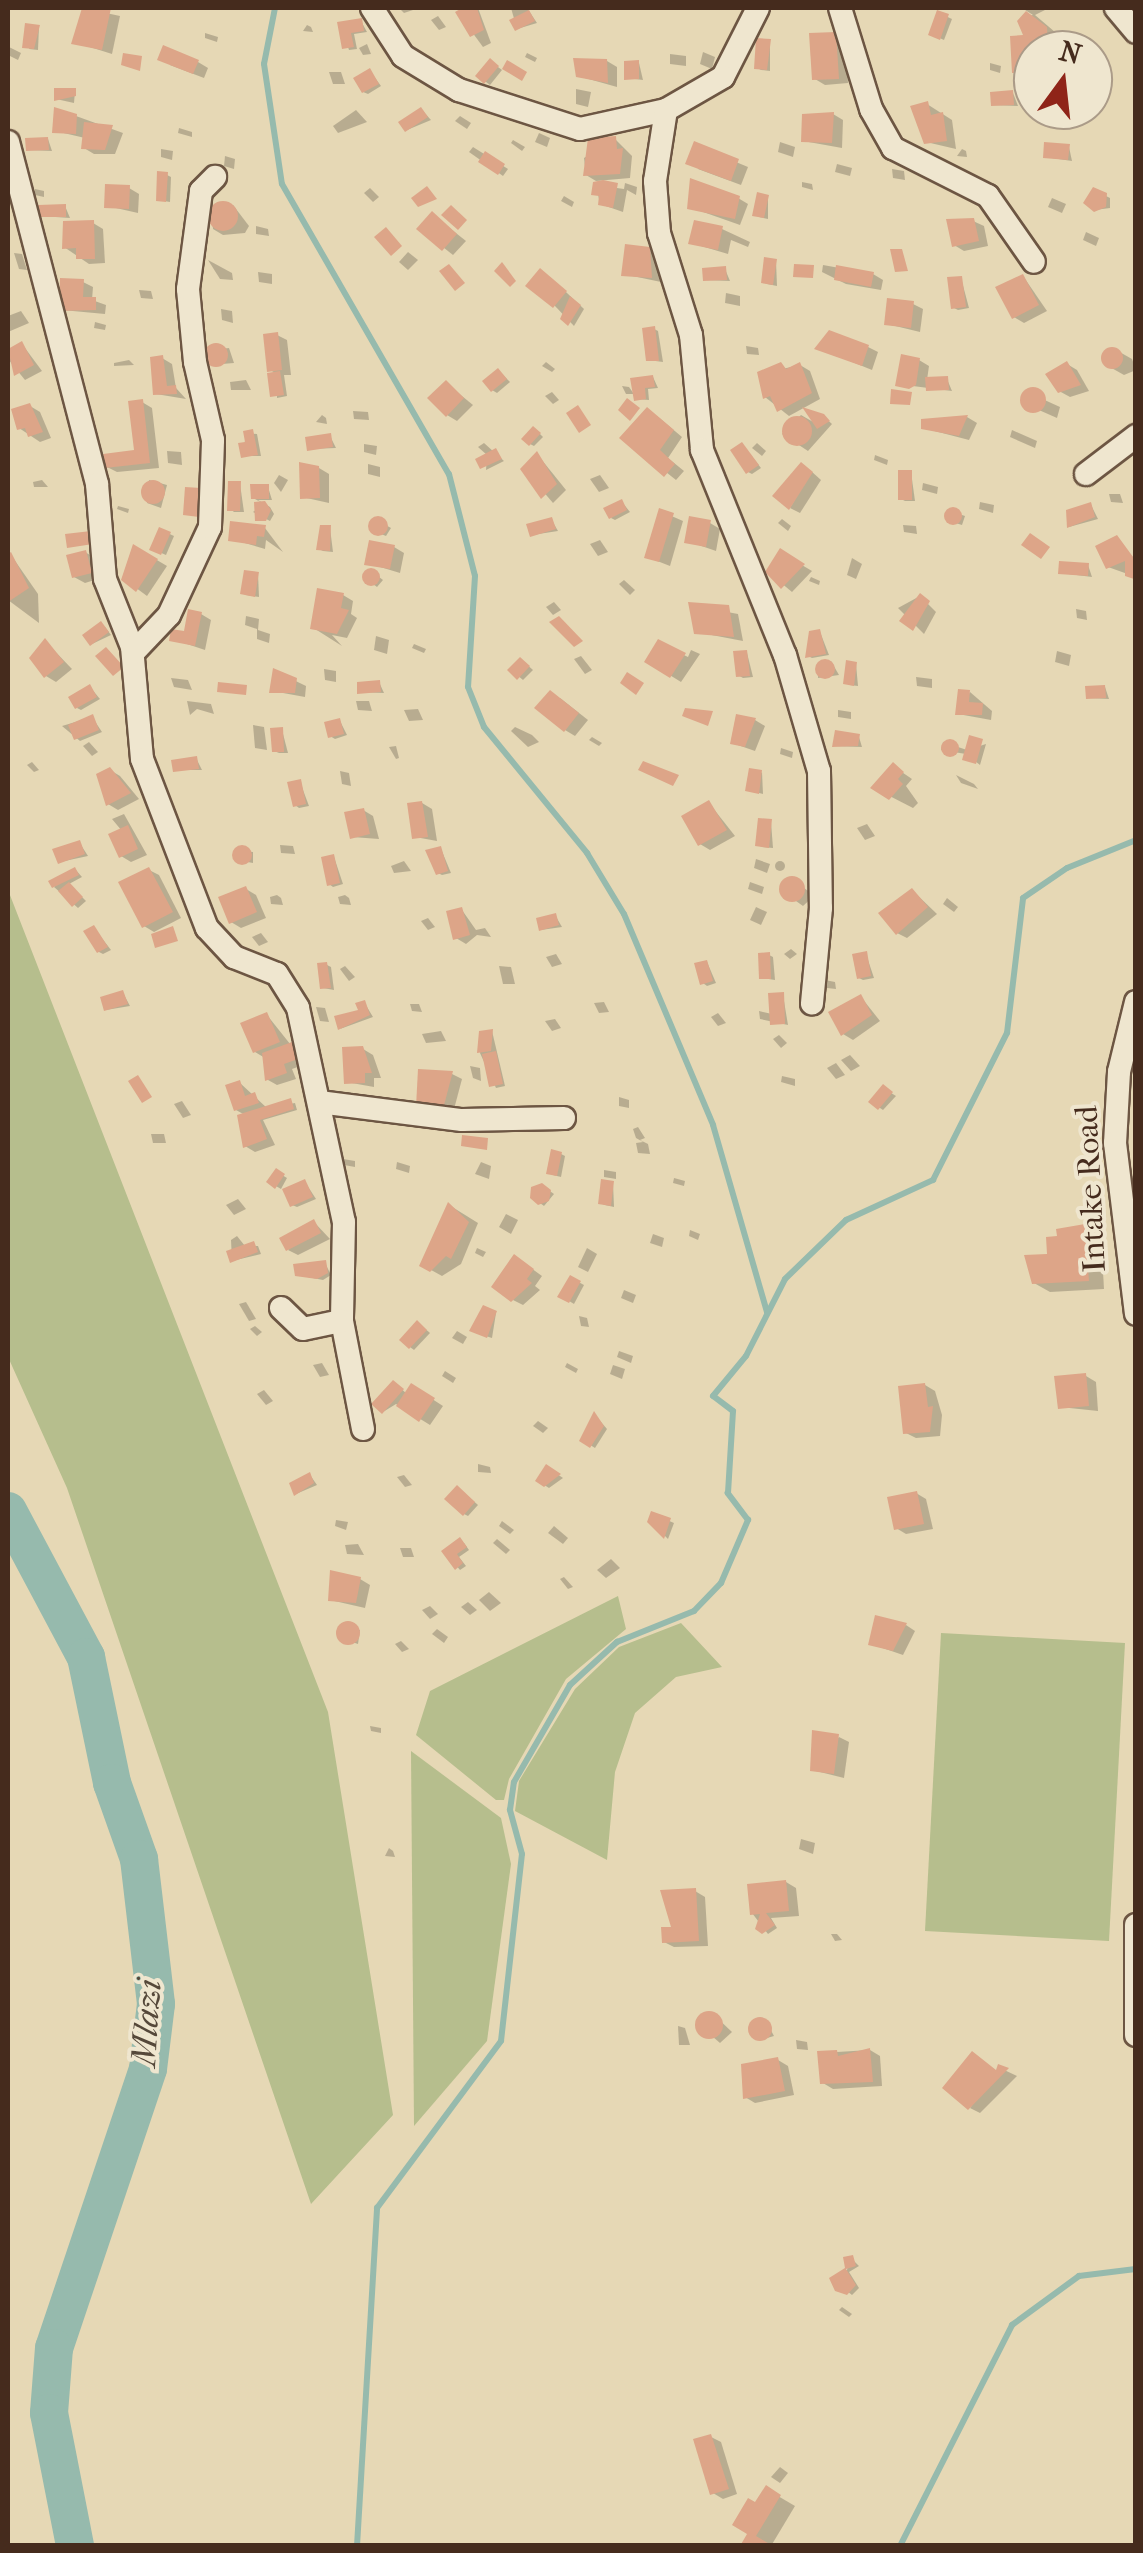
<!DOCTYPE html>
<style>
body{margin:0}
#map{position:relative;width:1143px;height:2553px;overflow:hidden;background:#e6d8b5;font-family:"IM FELL French Canon",serif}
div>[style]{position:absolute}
.green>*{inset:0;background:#b6be8d}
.shadow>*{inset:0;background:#0003}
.round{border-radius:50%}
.stream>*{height:6px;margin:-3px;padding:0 3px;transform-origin:3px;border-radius:3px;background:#96baad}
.river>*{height:38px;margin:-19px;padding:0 19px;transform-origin:19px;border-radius:19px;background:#96baad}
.building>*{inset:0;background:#dda588}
.roads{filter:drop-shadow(2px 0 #6d5643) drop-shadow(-2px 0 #6d5643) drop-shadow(0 2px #6d5643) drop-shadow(0 -2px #6d5643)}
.minor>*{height:22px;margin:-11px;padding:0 11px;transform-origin:11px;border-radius:11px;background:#efe6cf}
span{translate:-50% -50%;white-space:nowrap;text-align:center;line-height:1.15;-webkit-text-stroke:8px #efe6cf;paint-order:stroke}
.street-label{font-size:32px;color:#452b1d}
.water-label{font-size:35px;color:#55483a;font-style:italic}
.frame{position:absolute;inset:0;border:10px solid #452b1d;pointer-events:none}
.north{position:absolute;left:1013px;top:30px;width:100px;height:100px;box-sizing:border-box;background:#efe6cf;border:2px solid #ab9b88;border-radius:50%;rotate:15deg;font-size:28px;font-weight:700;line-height:40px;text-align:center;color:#452b1d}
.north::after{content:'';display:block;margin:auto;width:35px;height:45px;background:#8f2418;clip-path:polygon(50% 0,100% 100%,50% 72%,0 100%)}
</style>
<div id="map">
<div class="green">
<i style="clip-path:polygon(8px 890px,328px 1712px,393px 2115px,311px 2204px,67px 1488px,8px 1357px)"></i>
<i style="clip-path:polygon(618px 1596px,626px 1629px,566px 1679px,509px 1779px,504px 1800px,496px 1800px,416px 1735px,430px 1691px)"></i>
<i style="clip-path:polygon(681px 1623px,722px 1667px,676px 1677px,635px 1713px,615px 1772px,607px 1860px,515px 1811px,519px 1781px,575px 1689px,619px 1647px)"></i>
<i style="clip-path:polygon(941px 1633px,1125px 1643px,1109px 1941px,925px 1931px)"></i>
<i style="clip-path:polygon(411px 1751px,501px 1818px,511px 1864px,487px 2041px,414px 2126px)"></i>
</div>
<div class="shadow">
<i style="clip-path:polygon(83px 8px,120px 16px,112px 54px,74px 42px)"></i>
<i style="clip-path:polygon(399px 8px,412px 8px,413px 10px,404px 13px)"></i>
<i style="clip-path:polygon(467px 8px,478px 8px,491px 43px,483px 47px,458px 13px)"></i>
<i style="clip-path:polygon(511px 8px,527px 8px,537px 23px,517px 29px)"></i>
<i style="clip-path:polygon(1022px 8px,1049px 8px,1035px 15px,1062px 38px,1063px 50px,1033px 50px,1033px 80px,1015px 71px,1027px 37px,1022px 17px,1033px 15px)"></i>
<i style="clip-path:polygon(939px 13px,952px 19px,944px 40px,935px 36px)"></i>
<i style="clip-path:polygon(438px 16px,446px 27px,439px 30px,431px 20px)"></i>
<i style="clip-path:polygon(361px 21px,367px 32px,354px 34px,357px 49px,349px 50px,340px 24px)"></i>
<i style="clip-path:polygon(307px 25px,311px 27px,313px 32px,303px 31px)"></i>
<i style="clip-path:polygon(39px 27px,38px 50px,29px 49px)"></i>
<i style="clip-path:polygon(205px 33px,218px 37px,217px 42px,205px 38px)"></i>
<i style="clip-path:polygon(835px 34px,845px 40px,848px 83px,825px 85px,815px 79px)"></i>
<i style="clip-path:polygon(770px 42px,770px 71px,761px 70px,756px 67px)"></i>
<i style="clip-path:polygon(367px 44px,371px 54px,363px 55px,359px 48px)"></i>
<i style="clip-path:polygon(9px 47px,21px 53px,18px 60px,8px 55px)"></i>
<i style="clip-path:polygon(703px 52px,715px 57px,712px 69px,700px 64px)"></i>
<i style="clip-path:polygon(527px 53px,537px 58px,535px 62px,525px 57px)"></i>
<i style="clip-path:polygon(670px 54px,686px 56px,686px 66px,670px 64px)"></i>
<i style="clip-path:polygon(607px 61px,617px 67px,617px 87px,578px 76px)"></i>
<i style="clip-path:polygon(198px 62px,208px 68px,204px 78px,170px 65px)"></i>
<i style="clip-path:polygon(639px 63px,643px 80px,627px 78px)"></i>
<i style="clip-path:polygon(990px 63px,1001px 66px,1000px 73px,990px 70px)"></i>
<i style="clip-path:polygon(494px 64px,502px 70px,490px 85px,478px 76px)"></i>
<i style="clip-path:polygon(370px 71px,381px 86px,368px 94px,363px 92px)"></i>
<i style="clip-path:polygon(329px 72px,341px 72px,345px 84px,333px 84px)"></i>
<i style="clip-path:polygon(576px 89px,591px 92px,588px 107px,576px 104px)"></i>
<i style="clip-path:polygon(75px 91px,74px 103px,56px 99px)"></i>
<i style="clip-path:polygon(1013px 93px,1018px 106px,993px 105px)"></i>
<i style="clip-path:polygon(927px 104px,952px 120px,956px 149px,926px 142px)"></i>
<i style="clip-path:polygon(356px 110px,367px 122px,338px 133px,333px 126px)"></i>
<i style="clip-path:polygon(422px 110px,431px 120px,407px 130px)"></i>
<i style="clip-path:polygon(833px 114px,843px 120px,842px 148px,803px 141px)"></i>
<i style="clip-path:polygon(76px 116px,123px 133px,115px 154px,94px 154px,84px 148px,85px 138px,55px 131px)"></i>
<i style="clip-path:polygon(460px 116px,471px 123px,467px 129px,455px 121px)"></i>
<i style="clip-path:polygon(179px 128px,192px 132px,192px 137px,178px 133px)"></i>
<i style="clip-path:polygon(539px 133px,550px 138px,547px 147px,535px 142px)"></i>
<i style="clip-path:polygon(48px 139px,52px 151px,28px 150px)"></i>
<i style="clip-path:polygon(615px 139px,632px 156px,630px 178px,596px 181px,586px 175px,584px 158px)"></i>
<i style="clip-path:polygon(513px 140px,525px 147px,522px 151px,511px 143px)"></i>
<i style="clip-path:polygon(780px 142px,795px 147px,793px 157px,778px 152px)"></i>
<i style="clip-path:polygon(695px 145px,748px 167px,741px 185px,698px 169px)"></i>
<i style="clip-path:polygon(473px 147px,508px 169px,503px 176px,469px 152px)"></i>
<i style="clip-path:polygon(1069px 147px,1072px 161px,1045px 157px)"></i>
<i style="clip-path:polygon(161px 149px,173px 151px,172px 160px,161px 157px)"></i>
<i style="clip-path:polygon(962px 149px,966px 151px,967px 157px,957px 156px)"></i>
<i style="clip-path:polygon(225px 156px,235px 159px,234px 169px,224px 166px)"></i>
<i style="clip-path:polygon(837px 164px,852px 168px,850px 176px,835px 172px)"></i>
<i style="clip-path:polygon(892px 169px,904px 171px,905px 180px,893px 178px)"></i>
<i style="clip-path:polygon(167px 175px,171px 177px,170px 202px,158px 200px)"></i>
<i style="clip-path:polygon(802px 182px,812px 184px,813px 190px,802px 187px)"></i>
<i style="clip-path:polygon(625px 183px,637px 187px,636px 195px,627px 190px,623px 212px,600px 204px,596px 185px,624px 189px)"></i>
<i style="clip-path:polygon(129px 188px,139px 194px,138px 213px,107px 206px)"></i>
<i style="clip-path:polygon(370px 188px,379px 197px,373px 202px,364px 193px)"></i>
<i style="clip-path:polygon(35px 189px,44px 191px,44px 197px,35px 195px)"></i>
<i style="clip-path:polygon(1094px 190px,1110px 198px,1110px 208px,1095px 210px)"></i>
<i style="clip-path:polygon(564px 196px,574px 202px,572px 207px,561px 201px)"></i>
<i style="clip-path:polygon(768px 197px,768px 219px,759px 217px)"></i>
<i style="clip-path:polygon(738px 198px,748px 204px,740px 225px,689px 207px)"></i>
<i style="clip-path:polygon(1052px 198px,1066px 204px,1062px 213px,1048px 207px)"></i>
<i style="clip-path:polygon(233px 205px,249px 226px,245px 233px,223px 235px,213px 229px,211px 206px)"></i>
<i style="clip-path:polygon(65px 206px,70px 218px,41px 216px)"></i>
<i style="clip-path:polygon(432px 214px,466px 241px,453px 255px,420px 229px)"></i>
<i style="clip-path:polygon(973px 221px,984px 226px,988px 246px,964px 251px,954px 245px)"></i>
<i style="clip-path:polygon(93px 223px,103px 229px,105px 263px,89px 264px,64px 247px)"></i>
<i style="clip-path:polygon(256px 226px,268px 229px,269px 236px,256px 234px)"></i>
<i style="clip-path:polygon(722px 229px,750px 242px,748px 247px,731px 240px,728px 254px,691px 243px)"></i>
<i style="clip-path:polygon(1086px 232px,1099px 238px,1096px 246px,1083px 240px)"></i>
<i style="clip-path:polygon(649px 250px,659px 256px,661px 282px,623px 274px)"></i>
<i style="clip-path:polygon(408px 252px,418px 260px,408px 270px,399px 262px)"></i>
<i style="clip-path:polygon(14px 253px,22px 254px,27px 270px,19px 269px)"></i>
<i style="clip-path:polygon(208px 260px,232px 273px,233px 280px,220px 279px)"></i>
<i style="clip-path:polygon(776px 261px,777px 286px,767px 284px,763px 282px)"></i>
<i style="clip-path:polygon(823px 265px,873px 274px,883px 280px,881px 290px,846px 284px,822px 272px)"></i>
<i style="clip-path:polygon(725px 269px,730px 281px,706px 280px)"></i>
<i style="clip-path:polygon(258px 272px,272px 274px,272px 284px,259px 282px)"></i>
<i style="clip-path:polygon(1023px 276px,1047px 311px,1024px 323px,1014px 317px)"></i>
<i style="clip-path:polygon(550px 277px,584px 309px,574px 326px,555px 306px)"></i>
<i style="clip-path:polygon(961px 278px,969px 308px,958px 310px,954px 308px)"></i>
<i style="clip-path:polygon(83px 282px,93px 287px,92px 300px,106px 305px,105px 314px,62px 310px)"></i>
<i style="clip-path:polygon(139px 290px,151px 291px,153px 299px,141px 298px)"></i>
<i style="clip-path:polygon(726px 293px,740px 296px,740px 306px,725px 303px)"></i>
<i style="clip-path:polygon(913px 304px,923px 309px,920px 332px,887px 324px)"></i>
<i style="clip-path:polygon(221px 309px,232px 311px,233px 323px,222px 320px)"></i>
<i style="clip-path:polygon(21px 311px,29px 323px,8px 332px,8px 316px)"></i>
<i style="clip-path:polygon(95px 322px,106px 325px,105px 330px,94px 328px)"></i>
<i style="clip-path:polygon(654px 329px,658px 331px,663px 362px,648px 360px)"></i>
<i style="clip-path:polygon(277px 335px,287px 340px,291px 375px,284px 375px,287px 396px,277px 398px,277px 374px,270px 370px)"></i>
<i style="clip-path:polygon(22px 344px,42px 371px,25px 380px,8px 359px,8px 351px)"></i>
<i style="clip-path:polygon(746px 346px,758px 348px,759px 355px,747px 354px)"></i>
<i style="clip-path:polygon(868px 347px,878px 352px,872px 370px,818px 348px)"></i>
<i style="clip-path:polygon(1116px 350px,1132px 359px,1136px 370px,1124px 375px,1108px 366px,1105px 354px)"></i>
<i style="clip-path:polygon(205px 351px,229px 348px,234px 363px,210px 365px)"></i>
<i style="clip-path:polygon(162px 358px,172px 364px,176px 388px,186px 399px,156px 394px)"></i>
<i style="clip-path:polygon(129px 360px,134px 365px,114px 366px,114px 363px)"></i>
<i style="clip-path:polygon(919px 360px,929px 366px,927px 380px,947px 379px,952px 391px,897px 384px)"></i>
<i style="clip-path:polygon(546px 362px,555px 369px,552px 372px,542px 366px)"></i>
<i style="clip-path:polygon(1067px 364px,1077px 370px,1089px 391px,1070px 397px,1059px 391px)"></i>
<i style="clip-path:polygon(800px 365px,810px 371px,820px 399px,789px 416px,765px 397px,760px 374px)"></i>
<i style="clip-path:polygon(502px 374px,510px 382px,497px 393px,492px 390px)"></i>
<i style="clip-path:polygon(653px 377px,658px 388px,648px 389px,649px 400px,636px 399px)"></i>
<i style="clip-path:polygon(246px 380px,251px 390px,231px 390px,230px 382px)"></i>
<i style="clip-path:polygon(446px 383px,473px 405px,457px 421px,447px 415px)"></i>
<i style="clip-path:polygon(622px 386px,629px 387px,634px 394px,626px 394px)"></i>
<i style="clip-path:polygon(552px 392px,559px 400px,553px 404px,545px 396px)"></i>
<i style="clip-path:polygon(1027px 392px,1060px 407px,1057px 418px,1023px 403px)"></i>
<i style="clip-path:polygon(142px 402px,152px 408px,159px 468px,117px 472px,107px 467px,136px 453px)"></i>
<i style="clip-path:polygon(30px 406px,40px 412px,51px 438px,40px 442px,19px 428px)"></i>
<i style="clip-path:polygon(353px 411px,368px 412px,369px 420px,354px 419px)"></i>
<i style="clip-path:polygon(322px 415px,326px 418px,327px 424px,316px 422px)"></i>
<i style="clip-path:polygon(801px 415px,815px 423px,823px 416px,832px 424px,808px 451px,782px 434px)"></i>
<i style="clip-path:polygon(657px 416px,682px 437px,668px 458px,684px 471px,676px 480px,623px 438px)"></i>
<i style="clip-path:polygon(967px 417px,977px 423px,969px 440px,923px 428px,923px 421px)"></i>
<i style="clip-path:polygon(1012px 430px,1037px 441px,1035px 448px,1010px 437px)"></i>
<i style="clip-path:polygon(538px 432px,543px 437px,534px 446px,530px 444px)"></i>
<i style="clip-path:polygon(246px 433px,257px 434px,261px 456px,243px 456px)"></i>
<i style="clip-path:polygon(330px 436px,336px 448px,309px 449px)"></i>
<i style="clip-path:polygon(484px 443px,504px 461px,486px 470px,487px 455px,478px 447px)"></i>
<i style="clip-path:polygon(757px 443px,766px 451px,762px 456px,752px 448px)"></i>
<i style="clip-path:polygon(364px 444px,377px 446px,376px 455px,364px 452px)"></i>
<i style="clip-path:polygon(742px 444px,761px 468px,752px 474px,748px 472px)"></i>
<i style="clip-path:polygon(167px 451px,181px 452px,182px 465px,168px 463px)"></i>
<i style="clip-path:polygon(537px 454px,566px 490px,553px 503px,524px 469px)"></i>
<i style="clip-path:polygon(875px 455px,888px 460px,887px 465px,874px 460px)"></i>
<i style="clip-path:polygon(368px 464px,380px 467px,380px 477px,368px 474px)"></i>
<i style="clip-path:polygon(319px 468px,329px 474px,329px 503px,302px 497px)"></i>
<i style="clip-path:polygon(811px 471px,821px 480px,800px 513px,790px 508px)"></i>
<i style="clip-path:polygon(911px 472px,915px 501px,905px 501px,901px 499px)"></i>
<i style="clip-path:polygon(279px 475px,288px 480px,281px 492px,274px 483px)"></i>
<i style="clip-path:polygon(600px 475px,609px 488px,599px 492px,590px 479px)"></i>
<i style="clip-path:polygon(42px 480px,48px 487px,34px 487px,33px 482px)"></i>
<i style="clip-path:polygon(149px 480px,167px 485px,161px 508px,147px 503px)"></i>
<i style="clip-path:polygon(923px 483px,938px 487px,937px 494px,922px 490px)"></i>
<i style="clip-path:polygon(240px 484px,244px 512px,234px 512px,230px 509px)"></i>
<i style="clip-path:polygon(268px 487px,272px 500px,258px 500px,270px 507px,274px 514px,270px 521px,253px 512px,264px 504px,253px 498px)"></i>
<i style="clip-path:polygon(1109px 494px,1120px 494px,1123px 503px,1111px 502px)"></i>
<i style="clip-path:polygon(622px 502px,630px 512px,615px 520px,611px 518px)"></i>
<i style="clip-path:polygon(980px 502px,994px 505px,993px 513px,979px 509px)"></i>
<i style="clip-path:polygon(1091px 505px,1098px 519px,1069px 527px)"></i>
<i style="clip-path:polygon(118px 506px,129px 509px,128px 513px,117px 509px)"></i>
<i style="clip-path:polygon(660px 511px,683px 521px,670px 566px,647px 557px)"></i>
<i style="clip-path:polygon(950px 511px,965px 516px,962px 525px,949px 521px)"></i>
<i style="clip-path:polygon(375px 519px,391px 528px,386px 536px,371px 530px)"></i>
<i style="clip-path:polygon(551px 519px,558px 531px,532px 535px)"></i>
<i style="clip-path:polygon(782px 519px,791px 526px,788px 531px,778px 523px)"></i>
<i style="clip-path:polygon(710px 523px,720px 529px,716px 551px,687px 541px)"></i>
<i style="clip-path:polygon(903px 525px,916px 526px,917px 534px,904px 532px)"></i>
<i style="clip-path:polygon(265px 528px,283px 552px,266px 540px,265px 549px,231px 539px)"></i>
<i style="clip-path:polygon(330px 528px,333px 552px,323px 551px,319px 549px)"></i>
<i style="clip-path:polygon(161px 530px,174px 536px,166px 555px,152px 549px)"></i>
<i style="clip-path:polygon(1117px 538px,1135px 560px,1136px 577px,1108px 567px)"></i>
<i style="clip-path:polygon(600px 540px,608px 552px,598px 556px,590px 544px)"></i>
<i style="clip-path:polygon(135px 547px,167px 566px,147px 596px,124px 579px)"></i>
<i style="clip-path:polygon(394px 547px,404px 553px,400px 573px,367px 563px)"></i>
<i style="clip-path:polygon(85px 552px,95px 558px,101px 578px,85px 583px,74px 577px)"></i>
<i style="clip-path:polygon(780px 552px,812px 571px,792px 592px,768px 572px)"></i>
<i style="clip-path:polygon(11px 555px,38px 594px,39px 623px,8px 600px)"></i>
<i style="clip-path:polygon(852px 558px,862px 564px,856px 579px,847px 575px)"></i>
<i style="clip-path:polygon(1088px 565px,1092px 577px,1061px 573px)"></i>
<i style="clip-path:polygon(370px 570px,383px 580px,377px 587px,365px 578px)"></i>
<i style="clip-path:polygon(258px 574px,259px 597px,246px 595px)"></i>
<i style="clip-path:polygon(811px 577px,820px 581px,819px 585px,809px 581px)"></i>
<i style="clip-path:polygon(624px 580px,635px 590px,630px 595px,619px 584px)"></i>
<i style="clip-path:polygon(343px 595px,353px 601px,351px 614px,357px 618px,347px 638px,332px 635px,342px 646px,312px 627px)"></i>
<i style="clip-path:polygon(920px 596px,936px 612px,924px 634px,898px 608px)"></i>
<i style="clip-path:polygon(554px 602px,561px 610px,553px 615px,546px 607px)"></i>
<i style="clip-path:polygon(690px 605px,738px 614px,743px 641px,696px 632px)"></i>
<i style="clip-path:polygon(1076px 609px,1086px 611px,1087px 620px,1077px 618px)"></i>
<i style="clip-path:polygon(201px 614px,211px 620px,205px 650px,172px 639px,186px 634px)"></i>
<i style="clip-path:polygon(246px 616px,259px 619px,258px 630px,270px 634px,269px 643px,257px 639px,257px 629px,245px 625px)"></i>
<i style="clip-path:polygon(105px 627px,111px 635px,92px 644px)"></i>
<i style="clip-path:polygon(820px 632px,829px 655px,812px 658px,808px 656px)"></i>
<i style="clip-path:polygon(376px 636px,389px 640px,387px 654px,374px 650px)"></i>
<i style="clip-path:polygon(46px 642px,72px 669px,56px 682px,46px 676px)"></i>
<i style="clip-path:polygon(659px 643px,688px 657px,691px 650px,700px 654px,681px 682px,647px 661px)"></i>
<i style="clip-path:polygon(414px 644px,426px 649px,424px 653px,412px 648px)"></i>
<i style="clip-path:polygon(1057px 651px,1071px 655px,1069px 666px,1055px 662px)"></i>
<i style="clip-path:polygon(747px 653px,753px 677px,743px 678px,738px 675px)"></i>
<i style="clip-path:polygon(581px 656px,592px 670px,585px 674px,574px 659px)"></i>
<i style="clip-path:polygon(831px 661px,839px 675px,818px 678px,819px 663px)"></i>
<i style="clip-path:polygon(524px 662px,533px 670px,523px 680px,511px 670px)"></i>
<i style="clip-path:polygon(856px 664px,858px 686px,850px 685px,846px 683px)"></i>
<i style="clip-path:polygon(324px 669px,336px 671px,336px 682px,325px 680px)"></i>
<i style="clip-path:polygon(275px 671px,306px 686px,305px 697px,272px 691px)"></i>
<i style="clip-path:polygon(916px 677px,932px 679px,932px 688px,917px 686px)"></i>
<i style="clip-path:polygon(171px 678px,188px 680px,192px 690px,174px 687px)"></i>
<i style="clip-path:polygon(379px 682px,384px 693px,360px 692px)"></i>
<i style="clip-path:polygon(90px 687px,100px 699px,81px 710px,77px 708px)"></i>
<i style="clip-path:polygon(1105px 687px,1109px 699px,1089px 698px)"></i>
<i style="clip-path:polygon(970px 692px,992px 711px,991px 720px,958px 714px)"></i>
<i style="clip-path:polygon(560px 698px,588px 720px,575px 736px,565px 730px)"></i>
<i style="clip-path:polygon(187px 701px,211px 704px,214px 714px,197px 709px,190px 715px)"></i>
<i style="clip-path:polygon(356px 701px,369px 701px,372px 711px,358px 710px)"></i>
<i style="clip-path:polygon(404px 710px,418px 709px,423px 720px,409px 721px)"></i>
<i style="clip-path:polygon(838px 710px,851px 712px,851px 719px,838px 717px)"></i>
<i style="clip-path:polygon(92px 717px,102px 732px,80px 741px,62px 726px)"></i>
<i style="clip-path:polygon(755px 720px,765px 726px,755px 751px,732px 743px)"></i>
<i style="clip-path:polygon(340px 721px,347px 735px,335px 739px,330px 736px)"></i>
<i style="clip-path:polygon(253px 725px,264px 727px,267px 750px,255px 748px)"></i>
<i style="clip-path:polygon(515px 727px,532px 735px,539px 742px,528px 747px,511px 731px)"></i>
<i style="clip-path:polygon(282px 730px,288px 753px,279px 753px,274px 751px)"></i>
<i style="clip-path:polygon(592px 737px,602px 743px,599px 746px,589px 740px)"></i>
<i style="clip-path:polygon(859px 737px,862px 747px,834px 746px)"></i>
<i style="clip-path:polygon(89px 742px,98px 752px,92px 756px,83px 746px)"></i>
<i style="clip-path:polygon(943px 742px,967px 750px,986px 744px,980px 765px,966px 754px,941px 750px)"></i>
<i style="clip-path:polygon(396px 746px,399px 758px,396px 759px,389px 747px)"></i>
<i style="clip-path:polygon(781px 748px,793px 752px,792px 758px,780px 754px)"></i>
<i style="clip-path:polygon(196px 758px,202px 770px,176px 770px)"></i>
<i style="clip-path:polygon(32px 762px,39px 770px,34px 772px,27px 765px)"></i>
<i style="clip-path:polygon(893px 766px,912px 779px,906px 786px,918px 803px,913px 808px,874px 788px)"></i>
<i style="clip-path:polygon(110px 770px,120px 776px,139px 799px,118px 810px,108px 804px)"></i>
<i style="clip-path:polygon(340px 771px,349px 773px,351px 786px,342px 784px)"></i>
<i style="clip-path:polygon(762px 772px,763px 794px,748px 790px)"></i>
<i style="clip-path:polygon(956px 775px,974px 784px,978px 789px,961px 783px)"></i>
<i style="clip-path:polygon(300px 782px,309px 806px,299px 808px,295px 805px)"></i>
<i style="clip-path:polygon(422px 803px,432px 809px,437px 841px,415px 837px)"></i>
<i style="clip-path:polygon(709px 803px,735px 836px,710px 850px,700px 844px)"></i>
<i style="clip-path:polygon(363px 810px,373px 816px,379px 839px,352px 837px)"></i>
<i style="clip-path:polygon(124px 814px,147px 855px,131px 862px,121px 856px,122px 831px,112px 819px)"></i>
<i style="clip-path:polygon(771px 822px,773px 848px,762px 847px,758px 845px)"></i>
<i style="clip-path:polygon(867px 824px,875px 836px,865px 840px,857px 828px)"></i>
<i style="clip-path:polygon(79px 842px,88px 856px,60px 862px)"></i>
<i style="clip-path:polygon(280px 845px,293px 846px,295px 854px,281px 853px)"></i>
<i style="clip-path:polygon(441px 849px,451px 873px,442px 875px,438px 873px)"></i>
<i style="clip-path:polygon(237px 851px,253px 852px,253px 863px,237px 860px)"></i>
<i style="clip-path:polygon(334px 857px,343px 884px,333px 887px,329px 884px)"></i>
<i style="clip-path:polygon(756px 859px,770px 864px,767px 873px,754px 868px)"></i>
<i class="round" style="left:775px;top:861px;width:10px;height:10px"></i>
<i style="clip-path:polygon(404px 861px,411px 871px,394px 873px,391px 866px)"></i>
<i style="clip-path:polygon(75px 869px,82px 877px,69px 884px,86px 901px,78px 908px,54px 887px)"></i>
<i style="clip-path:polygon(149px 870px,159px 875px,181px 918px,154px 932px,144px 926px)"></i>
<i style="clip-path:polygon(792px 878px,814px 896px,803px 906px,782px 891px)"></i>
<i style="clip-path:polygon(750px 882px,764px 887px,762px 894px,748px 889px)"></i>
<i style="clip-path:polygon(246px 889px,256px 895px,266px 918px,241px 928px,231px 922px)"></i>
<i style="clip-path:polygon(913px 891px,937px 914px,907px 938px,897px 933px)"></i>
<i style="clip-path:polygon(277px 895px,281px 898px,283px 905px,271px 904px,270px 897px)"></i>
<i style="clip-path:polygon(345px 895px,349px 898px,351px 905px,340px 904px,338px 897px)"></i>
<i style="clip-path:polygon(947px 898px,958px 907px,954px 912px,943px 904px)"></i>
<i style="clip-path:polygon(756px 907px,767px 912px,761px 925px,750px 920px)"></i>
<i style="clip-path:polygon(462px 910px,476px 930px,485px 928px,491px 937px,477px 935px,466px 944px,456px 938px)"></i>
<i style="clip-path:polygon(555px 915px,562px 927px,541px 930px)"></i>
<i style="clip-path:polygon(428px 918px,435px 927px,428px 930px,421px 921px)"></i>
<i style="clip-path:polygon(94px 928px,111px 950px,103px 954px,99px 952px)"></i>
<i style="clip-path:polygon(261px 933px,268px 942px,259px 946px,252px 937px)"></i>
<i style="clip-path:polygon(791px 949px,797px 954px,790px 959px,784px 954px)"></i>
<i style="clip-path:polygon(556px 954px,562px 964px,552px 967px,546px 957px)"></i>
<i style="clip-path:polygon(866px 954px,874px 978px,863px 980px,859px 978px)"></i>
<i style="clip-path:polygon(769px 955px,773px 957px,775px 980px,762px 978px)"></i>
<i style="clip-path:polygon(707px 962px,716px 983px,707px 986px,703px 983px)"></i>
<i style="clip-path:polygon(327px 965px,331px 967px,334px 990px,323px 988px)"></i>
<i style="clip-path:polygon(345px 966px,355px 977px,349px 981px,340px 969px)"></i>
<i style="clip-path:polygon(499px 966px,511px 967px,515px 984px,503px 984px)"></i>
<i style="clip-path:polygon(825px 980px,835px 982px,836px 989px,827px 988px)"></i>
<i style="clip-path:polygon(123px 993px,130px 1006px,106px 1010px)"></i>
<i style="clip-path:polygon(783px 995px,788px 1025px,760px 1019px,759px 1011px,772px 1014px)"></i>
<i style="clip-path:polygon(861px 997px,880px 1021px,853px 1040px,843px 1034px)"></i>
<i style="clip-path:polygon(364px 1002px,373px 1017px,340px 1029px,361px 1011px)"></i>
<i style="clip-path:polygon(594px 1003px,604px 1002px,609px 1012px,599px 1013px)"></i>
<i style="clip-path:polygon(410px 1004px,419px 1004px,422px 1012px,412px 1011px)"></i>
<i style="clip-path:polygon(316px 1007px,325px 1008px,329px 1022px,320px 1021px)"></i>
<i style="clip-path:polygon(718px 1013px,726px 1023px,718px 1026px,711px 1017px)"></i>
<i style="clip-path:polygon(267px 1015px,306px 1064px,292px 1069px,296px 1079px,277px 1085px,268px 1080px,265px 1058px,255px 1052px)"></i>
<i style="clip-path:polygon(545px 1021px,555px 1019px,561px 1028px,552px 1031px)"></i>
<i style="clip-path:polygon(492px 1031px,505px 1086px,496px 1088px,480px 1053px,482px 1033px)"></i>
<i style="clip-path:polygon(422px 1034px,441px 1031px,446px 1041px,426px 1043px)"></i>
<i style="clip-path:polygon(779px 1035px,787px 1043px,781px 1048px,773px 1039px)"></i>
<i style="clip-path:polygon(363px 1049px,373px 1055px,381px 1078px,374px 1078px,374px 1087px,346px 1082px)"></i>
<i style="clip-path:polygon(850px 1055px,860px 1066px,851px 1071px,841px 1060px)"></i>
<i style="clip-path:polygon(836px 1063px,845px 1075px,836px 1079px,827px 1068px)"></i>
<i style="clip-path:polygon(470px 1066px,480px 1068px,481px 1081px,473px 1078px)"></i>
<i style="clip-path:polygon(452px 1074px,462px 1079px,453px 1113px,418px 1106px)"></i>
<i style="clip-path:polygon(782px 1076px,795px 1079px,795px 1086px,781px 1082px)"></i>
<i style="clip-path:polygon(240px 1083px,267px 1108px,295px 1103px,297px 1110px,263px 1120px,275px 1145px,255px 1152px,245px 1146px,245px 1115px,236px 1110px)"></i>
<i style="clip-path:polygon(883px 1088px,896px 1096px,883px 1110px,871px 1102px)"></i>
<i style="clip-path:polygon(619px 1097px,629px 1100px,629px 1108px,619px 1106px)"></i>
<i style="clip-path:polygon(182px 1101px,191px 1115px,183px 1118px,174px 1104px)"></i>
<i style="clip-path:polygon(638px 1127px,645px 1138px,640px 1140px,648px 1144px,650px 1154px,638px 1153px,636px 1143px,643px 1142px,636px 1138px,633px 1129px)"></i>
<i style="clip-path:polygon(151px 1134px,164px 1134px,166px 1143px,153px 1143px)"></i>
<i style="clip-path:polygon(561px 1154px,565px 1156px,561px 1177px,553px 1175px)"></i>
<i style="clip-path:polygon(343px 1159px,355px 1161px,355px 1167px,344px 1165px)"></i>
<i style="clip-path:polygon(397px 1162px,410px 1166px,409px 1173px,396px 1169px)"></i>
<i style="clip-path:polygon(481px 1162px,491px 1166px,489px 1179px,475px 1174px)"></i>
<i style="clip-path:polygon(604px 1170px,616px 1172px,616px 1179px,604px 1177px)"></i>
<i style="clip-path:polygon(277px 1172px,287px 1178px,281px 1189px,269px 1182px)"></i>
<i style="clip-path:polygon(674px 1178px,685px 1181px,684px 1186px,673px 1183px)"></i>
<i style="clip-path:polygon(305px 1182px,316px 1199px,297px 1207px,292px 1205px)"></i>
<i style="clip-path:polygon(613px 1183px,614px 1207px,605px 1205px,600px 1203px)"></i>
<i style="clip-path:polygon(547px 1189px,554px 1194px,544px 1206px,540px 1203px)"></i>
<i style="clip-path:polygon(238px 1199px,246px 1209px,234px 1215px,226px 1205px)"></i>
<i style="clip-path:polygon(449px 1205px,478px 1223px,461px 1264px,442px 1276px,422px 1265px)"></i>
<i style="clip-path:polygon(506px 1214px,518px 1220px,511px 1234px,499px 1227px)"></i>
<i style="clip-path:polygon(314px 1222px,330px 1239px,298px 1255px,288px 1250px)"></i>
<i style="clip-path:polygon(1085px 1227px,1101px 1236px,1104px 1289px,1050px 1292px,1034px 1283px,1050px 1256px)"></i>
<i style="clip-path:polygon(690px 1230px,700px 1234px,698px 1240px,689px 1236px)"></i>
<i style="clip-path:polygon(653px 1234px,664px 1238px,662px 1247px,650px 1243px)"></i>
<i style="clip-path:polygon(237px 1236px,245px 1246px,258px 1246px,261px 1254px,232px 1261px,231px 1240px)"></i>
<i style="clip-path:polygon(477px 1248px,486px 1252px,483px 1257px,475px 1253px)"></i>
<i style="clip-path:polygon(587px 1248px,597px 1254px,588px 1272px,578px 1267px)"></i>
<i style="clip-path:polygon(325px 1263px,331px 1275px,323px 1280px,297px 1275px)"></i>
<i style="clip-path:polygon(524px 1263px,542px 1276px,535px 1286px,540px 1290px,523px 1305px,513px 1300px)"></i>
<i style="clip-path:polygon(571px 1278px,584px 1285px,574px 1304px,561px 1296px)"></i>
<i style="clip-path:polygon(624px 1290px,636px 1295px,633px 1303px,621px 1298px)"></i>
<i style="clip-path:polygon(246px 1302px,256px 1319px,249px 1321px,239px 1304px)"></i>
<i style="clip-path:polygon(496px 1313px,492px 1338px,476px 1333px)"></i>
<i style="clip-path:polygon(579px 1316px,587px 1318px,589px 1327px,581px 1326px)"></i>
<i style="clip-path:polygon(255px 1326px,262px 1332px,257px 1336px,250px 1329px)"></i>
<i style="clip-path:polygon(422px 1326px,430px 1333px,414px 1350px,410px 1347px)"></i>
<i style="clip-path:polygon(457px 1331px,467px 1337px,463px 1344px,452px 1338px)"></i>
<i style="clip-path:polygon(619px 1351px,633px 1356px,631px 1363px,617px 1357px)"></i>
<i style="clip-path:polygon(322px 1363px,329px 1375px,320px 1377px,313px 1365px)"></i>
<i style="clip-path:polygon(567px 1363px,578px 1369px,576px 1373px,565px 1367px)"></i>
<i style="clip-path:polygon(613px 1365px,625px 1369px,622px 1379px,610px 1374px)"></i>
<i style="clip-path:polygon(445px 1371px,456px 1378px,453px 1383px,442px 1376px)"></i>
<i style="clip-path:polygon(1086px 1376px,1096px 1382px,1098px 1411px,1060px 1407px)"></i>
<i style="clip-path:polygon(397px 1385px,407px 1394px,412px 1386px,443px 1406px,430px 1425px,396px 1404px,383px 1412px)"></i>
<i style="clip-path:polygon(925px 1385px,935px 1391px,942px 1415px,940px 1436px,916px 1438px,906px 1433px)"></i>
<i style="clip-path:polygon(264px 1390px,273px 1401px,266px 1405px,257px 1394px)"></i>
<i style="clip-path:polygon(595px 1415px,607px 1429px,595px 1448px,582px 1440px)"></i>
<i style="clip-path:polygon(538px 1421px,548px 1428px,543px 1433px,533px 1426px)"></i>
<i style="clip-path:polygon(478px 1464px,490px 1467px,491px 1473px,478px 1472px)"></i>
<i style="clip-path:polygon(547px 1467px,563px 1478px,549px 1488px,538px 1481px)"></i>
<i style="clip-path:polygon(310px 1475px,317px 1485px,296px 1494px)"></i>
<i style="clip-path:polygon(404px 1475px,412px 1485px,405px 1487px,397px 1477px)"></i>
<i style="clip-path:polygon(461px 1490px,478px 1505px,468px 1516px,464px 1514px)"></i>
<i style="clip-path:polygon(916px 1493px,926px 1499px,933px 1529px,906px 1534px,896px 1528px)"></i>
<i style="clip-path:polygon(653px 1514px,674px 1523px,668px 1539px,650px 1521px)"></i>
<i style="clip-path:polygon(336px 1520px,348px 1522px,346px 1530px,335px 1526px)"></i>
<i style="clip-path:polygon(502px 1521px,514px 1530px,510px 1534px,499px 1526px)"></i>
<i style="clip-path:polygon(554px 1526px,568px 1538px,563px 1544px,548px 1533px)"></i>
<i style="clip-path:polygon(497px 1539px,510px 1550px,506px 1554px,493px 1543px)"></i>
<i style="clip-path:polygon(464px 1543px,469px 1550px,459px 1557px,466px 1566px,460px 1570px,444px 1551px)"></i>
<i style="clip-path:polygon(358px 1544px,364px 1555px,347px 1554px,345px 1545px)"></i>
<i style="clip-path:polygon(400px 1548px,411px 1548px,414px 1557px,403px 1557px)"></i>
<i style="clip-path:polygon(611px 1559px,620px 1568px,606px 1578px,597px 1570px)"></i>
<i style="clip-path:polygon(360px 1579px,370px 1585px,365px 1608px,330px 1600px)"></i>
<i style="clip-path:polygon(560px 1579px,564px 1577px,573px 1587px,568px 1589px)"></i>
<i style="clip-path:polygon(489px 1592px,501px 1603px,490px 1611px,479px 1600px)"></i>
<i style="clip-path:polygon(468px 1602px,477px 1610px,470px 1615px,461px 1607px)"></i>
<i style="clip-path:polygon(430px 1606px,438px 1614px,430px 1619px,422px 1610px)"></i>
<i style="clip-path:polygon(906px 1625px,915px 1631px,903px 1655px,871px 1644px)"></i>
<i style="clip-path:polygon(342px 1627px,360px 1630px,358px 1644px,340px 1638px)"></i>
<i style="clip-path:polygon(437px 1629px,448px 1637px,444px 1643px,432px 1634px)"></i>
<i style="clip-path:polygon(401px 1641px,409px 1649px,402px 1652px,395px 1644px)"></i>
<i style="clip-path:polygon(370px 1726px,381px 1728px,381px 1733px,371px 1731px)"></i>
<i style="clip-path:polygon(839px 1737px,849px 1742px,844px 1778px,812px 1770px)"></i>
<i style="clip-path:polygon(801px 1839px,815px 1843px,813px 1854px,799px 1849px)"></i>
<i style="clip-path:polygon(389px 1848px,393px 1851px,395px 1857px,385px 1856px)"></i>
<i style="clip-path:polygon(786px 1882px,796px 1888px,799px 1916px,771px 1918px,777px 1928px,768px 1934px,752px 1913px)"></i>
<i style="clip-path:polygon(695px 1891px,705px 1897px,708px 1946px,674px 1947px,664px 1942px)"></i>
<i style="clip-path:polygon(831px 1934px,837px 1934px,842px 1940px,835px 1941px)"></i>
<i style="clip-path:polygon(713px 2014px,732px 2032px,720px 2043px,698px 2024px)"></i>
<i style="clip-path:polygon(766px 2021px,774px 2036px,760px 2040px,752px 2026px)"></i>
<i style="clip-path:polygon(678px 2026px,685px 2028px,690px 2045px,679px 2045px)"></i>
<i style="clip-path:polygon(796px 2040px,807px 2042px,808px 2050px,797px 2049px)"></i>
<i style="clip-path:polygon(870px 2050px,880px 2056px,882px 2086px,833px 2089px,823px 2083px,837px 2052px)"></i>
<i style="clip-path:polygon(778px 2060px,788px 2066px,794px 2095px,755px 2103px,745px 2097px)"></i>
<i style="clip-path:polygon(1000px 2068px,1017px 2076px,980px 2113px,970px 2108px)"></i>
<i style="clip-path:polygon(850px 2257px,859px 2266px,849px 2272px,859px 2288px,852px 2295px,832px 2279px,847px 2270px)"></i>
<i style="clip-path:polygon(842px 2307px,852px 2314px,849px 2317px,839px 2310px)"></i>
<i style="clip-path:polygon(711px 2437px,721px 2442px,737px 2494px,723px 2499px,713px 2493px)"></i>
<i style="clip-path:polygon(780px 2467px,788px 2473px,780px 2483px,771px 2477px)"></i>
<i style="clip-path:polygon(766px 2489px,795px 2506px,771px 2546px,743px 2546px)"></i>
</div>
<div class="stream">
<i style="left:275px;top:8px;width:57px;rotate:101.1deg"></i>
<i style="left:264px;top:64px;width:121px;rotate:81.5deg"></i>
<i style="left:282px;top:184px;width:335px;rotate:60.1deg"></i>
<i style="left:449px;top:474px;width:105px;rotate:75.7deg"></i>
<i style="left:475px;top:576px;width:111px;rotate:93.6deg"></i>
<i style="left:468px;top:687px;width:43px;rotate:68.2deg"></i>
<i style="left:484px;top:727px;width:163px;rotate:50.7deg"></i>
<i style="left:587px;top:853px;width:71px;rotate:58.8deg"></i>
<i style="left:624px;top:914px;width:229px;rotate:67.1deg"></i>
<i style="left:713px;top:1125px;width:195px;rotate:73.9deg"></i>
<i style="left:357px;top:2546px;width:339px;rotate:-86.6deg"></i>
<i style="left:377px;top:2208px;width:208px;rotate:-53.4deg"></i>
<i style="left:501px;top:2041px;width:188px;rotate:-83.6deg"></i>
<i style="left:522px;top:1854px;width:46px;rotate:-105.3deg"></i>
<i style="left:510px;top:1810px;width:28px;rotate:-82deg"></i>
<i style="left:514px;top:1782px;width:112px;rotate:-60deg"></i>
<i style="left:570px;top:1685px;width:64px;rotate:-42.5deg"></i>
<i style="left:617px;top:1642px;width:83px;rotate:-21.9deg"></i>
<i style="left:694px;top:1611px;width:39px;rotate:-46deg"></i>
<i style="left:721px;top:1583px;width:69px;rotate:-66.8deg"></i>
<i style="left:748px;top:1520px;width:34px;rotate:-127deg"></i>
<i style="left:728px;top:1493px;width:82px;rotate:-86.5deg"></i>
<i style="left:733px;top:1411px;width:25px;rotate:-143deg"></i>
<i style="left:713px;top:1396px;width:52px;rotate:-50.5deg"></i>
<i style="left:746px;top:1356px;width:86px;rotate:-63.1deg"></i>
<i style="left:785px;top:1279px;width:85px;rotate:-44deg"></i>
<i style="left:846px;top:1220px;width:96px;rotate:-24.7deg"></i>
<i style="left:933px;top:1180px;width:165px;rotate:-63.3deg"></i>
<i style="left:1007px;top:1033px;width:136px;rotate:-83.2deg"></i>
<i style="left:1023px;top:898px;width:53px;rotate:-34.3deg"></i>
<i style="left:1067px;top:868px;width:74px;rotate:-22.1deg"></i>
<i style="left:900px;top:2546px;width:248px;rotate:-63.1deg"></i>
<i style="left:1012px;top:2325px;width:83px;rotate:-36.2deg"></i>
<i style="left:1079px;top:2276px;width:57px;rotate:-7deg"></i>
</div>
<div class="river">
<i style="left:8px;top:1511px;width:166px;rotate:61.9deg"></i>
<i style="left:86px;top:1657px;width:129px;rotate:78.3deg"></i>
<i style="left:112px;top:1783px;width:81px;rotate:70.4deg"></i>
<i style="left:139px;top:1859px;width:146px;rotate:83.3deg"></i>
<i style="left:156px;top:2004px;width:65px;rotate:97deg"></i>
<i style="left:148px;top:2069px;width:294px;rotate:108.6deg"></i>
<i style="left:54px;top:2348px;width:65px;rotate:94.4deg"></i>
<i style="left:49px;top:2413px;width:136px;rotate:78.9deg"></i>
</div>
<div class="building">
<i style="clip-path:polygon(82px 8px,111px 8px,102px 50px,71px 44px)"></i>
<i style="clip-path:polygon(462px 8px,477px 8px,484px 30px,470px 37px,455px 12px)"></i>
<i style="clip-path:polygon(529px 10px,535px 21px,515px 31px,509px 20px)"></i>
<i style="clip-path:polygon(937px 10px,949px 14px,940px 40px,928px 35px)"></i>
<i style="clip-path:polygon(1026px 11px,1047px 27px,1048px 50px,1033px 50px,1033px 84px,1029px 72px,1012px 73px,1010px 36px,1023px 35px,1017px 21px)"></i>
<i style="clip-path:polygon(362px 18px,364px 31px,351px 33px,354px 47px,342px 49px,337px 22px)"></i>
<i style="clip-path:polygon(25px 23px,40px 25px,34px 49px,22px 48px)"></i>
<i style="clip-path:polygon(836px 32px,839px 79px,812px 80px,809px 33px)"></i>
<i style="clip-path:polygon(756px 38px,771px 39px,767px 70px,754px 69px)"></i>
<i style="clip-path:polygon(163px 45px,199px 60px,193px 74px,157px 60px)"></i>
<i style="clip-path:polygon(123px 53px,142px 56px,140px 71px,121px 65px)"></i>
<i style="clip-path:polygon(490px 58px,499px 66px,484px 84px,475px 76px)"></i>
<i style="clip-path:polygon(573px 58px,607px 59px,608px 83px,576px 77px)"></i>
<i style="clip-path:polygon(507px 60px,527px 72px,522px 81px,502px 69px)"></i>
<i style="clip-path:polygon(639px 60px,639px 79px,624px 80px,624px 61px)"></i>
<i style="clip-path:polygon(370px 68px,379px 84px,362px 93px,353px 78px)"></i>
<i style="clip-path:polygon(54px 88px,76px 88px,76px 96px,54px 101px)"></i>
<i style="clip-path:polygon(1013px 90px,1014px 105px,991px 106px,990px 92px)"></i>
<i style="clip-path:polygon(928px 101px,931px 115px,943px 112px,947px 141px,924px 144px,910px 106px)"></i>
<i style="clip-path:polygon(54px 107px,77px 114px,76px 134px,52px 133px)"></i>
<i style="clip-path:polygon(421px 107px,428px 117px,405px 132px,398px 122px)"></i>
<i style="clip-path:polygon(834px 112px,832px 143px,801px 142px,802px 114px)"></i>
<i style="clip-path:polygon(84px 122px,113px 125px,105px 150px,81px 149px)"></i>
<i style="clip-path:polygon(616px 136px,617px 149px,623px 148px,620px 174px,583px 176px,588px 138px)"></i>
<i style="clip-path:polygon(48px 137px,49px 150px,26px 151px,25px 138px)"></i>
<i style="clip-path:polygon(694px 141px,739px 159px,731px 181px,685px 164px)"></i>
<i style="clip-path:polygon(1044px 142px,1070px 144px,1068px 160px,1043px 158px)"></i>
<i style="clip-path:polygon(485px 151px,505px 164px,498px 175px,478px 162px)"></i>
<i style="clip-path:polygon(157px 171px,168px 172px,166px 202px,156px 201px)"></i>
<i style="clip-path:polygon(690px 178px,740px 196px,735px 219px,687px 209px)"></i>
<i style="clip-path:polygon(603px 180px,618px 183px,613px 208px,598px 205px,599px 196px,591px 195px,593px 182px)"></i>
<i style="clip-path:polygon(105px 184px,130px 185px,129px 209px,104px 208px)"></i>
<i style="clip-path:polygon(427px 186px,437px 199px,418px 207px,411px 198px)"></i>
<i style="clip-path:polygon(1093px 187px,1107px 193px,1106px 207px,1094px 212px,1083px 203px)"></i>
<i style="clip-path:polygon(757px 192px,769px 195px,764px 218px,752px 216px)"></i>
<i class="round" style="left:208px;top:201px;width:30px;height:30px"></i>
<i style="clip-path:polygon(66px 204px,66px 217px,38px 217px,38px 205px)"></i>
<i style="clip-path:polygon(451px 205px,467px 220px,458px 230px,441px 215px)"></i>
<i style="clip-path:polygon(432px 211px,457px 234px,442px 251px,416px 229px)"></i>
<i style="clip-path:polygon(974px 218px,979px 241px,952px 247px,946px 219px)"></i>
<i style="clip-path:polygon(94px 220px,95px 259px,76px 259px,76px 248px,62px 249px,63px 221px)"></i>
<i style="clip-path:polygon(694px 220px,723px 226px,718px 250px,688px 244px)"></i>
<i style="clip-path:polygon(386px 227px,402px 246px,391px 256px,374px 237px)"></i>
<i style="clip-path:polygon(625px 244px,650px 247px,652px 278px,621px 276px)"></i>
<i style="clip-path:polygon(890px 249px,902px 249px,908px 271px,895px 272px)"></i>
<i style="clip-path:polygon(764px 257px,777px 259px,773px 285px,761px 283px)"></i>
<i style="clip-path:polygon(502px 262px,516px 281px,510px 287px,494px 271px)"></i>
<i style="clip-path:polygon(449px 264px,465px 283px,455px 291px,439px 271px)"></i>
<i style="clip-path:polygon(794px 264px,814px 265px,813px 278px,793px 277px)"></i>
<i style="clip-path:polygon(836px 265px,874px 272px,871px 287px,834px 280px)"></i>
<i style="clip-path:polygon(726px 266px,727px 280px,703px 281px,702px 268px)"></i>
<i style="clip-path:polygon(540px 268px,567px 291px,553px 308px,525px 286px)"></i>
<i style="clip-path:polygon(1023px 274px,1039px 305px,1012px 319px,995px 287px)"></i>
<i style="clip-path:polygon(962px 276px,966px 307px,951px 309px,947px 277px)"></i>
<i style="clip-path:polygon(60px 278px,84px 279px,83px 297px,96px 297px,96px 310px,59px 311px)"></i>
<i style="clip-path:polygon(570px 296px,581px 305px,568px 326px,560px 319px)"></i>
<i style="clip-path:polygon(887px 298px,914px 301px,911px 328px,884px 325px)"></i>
<i style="clip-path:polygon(655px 326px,659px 361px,646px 361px,642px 328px)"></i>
<i style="clip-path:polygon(829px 330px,869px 345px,862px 366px,814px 349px)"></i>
<i style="clip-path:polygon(278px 332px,282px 370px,267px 372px,263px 334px)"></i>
<i style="clip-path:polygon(22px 341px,34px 365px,14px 376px,8px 349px)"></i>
<i class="round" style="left:204px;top:343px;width:24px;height:24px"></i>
<i class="round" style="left:1101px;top:347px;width:22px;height:22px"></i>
<i style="clip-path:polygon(901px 354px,920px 358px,916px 385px,909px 389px,895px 386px)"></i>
<i style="clip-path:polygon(163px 355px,167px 386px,176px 385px,177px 394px,153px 395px,150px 357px)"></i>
<i style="clip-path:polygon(1067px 361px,1081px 385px,1058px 393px,1045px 374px)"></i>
<i style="clip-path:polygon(781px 362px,786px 369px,800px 362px,812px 393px,777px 412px,770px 396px,763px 399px,757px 372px)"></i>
<i style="clip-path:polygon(498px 368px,507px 379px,491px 392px,482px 381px)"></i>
<i style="clip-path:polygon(280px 371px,284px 395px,270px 397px,267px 373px)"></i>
<i style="clip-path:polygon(653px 375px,655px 387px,645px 388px,646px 399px,634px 401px,630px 378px)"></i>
<i style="clip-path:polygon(948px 376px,949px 390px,926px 391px,925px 377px)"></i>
<i style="clip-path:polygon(446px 380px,464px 398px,446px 417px,427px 398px)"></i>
<i class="round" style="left:1020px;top:387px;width:26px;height:26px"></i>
<i style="clip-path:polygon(891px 389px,912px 392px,910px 405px,890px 404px)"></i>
<i style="clip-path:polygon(627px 398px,640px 408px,630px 421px,618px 410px)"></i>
<i style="clip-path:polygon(143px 399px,150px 463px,105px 468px,103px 454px,134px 450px,128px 401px)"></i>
<i style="clip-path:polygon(30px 403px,43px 432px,28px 437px,25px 428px,17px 430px,11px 409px)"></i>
<i style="clip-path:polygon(578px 405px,591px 425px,579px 433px,566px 413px)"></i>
<i style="clip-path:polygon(647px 407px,674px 430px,660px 450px,675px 464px,664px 477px,619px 438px)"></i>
<i style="clip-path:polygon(802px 407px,824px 414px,830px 421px,817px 429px)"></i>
<i style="clip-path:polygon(968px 415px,959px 436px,921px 429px,921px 419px)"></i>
<i class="round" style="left:782px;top:416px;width:30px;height:30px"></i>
<i style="clip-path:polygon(533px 426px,541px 433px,529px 446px,521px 439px)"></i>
<i style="clip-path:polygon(253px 429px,258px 455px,241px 458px,238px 443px,245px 442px,243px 431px)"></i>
<i style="clip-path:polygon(331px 433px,333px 447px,307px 451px,305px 437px)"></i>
<i style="clip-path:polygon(742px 442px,759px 465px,746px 474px,730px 450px)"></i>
<i style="clip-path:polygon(496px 448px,502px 459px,480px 469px,475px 459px)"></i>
<i style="clip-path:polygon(537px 451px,557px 484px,541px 499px,520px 469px)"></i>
<i style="clip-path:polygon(299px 462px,319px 466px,320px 498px,300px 499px)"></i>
<i style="clip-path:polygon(801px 462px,813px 472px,789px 510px,772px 496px)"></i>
<i style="clip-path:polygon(898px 470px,912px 470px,912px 500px,898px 500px)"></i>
<i class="round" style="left:141px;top:480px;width:24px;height:24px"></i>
<i style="clip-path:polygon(228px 481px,241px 481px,240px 511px,227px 511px)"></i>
<i style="clip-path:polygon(250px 484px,269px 484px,269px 499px,251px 499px)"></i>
<i style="clip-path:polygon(185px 487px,201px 488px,199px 517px,183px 515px)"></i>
<i style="clip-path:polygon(622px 499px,627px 510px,609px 519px,603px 508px)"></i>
<i style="clip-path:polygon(265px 501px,271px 510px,266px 521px,255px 521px,254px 502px)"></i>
<i style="clip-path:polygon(1091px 502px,1095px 517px,1067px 528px,1066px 510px)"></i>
<i class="round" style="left:944px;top:507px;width:18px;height:18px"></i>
<i style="clip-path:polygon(659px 508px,674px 513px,659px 562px,644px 558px)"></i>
<i class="round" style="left:368px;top:516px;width:20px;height:20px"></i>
<i style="clip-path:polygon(689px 516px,711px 520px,706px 547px,684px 543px)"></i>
<i style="clip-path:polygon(552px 517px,556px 529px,530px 537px,526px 524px)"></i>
<i style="clip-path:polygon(230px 521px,266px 525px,264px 537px,257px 536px,256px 545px,228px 541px)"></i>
<i style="clip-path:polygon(320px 525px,331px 525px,330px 551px,316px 550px)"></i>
<i style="clip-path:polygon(159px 527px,171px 532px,161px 555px,149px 550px)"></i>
<i style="clip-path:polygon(91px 531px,93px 544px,67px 548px,65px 534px)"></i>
<i style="clip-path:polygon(1030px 533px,1050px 547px,1041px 559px,1021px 545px)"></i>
<i style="clip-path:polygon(1117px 535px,1136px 561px,1134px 579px,1125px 576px,1125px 561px,1106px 569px,1095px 546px)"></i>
<i style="clip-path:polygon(369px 540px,395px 545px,390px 569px,364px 565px)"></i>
<i style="clip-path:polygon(133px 544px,158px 559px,136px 592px,121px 580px)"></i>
<i style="clip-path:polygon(780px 548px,805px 564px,781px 589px,765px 572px)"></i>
<i style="clip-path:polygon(86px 550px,92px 573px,72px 578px,66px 555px)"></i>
<i style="clip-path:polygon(11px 552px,29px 588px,8px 602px,8px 554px)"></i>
<i style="clip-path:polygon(1059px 561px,1089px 563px,1088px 576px,1058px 574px)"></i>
<i class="round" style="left:362px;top:568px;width:18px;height:18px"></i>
<i style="clip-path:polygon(244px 570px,259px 572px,255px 597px,240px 594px)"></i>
<i style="clip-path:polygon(317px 588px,344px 593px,341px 608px,349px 610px,337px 634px,310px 629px)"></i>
<i style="clip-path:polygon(920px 593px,930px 601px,913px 631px,899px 621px)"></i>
<i style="clip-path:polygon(688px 602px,729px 605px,734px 637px,694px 634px)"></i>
<i style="clip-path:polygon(188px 609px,202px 612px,195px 646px,169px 641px,171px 629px,184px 631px)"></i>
<i style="clip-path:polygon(559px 616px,583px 641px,574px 647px,549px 622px)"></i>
<i style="clip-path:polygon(101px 621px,109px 632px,90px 646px,82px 635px)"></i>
<i style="clip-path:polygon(820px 629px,826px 654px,805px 658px,809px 631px)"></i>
<i style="clip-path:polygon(45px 638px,64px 662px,44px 678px,29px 658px)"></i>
<i style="clip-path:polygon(658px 639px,686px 653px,670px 678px,644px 662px)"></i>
<i style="clip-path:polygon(106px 647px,124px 667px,113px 676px,95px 656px)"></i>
<i style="clip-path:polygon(747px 650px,750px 676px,736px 677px,733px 651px)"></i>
<i style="clip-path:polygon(520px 657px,530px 666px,517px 680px,507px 670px)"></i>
<i class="round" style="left:815px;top:659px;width:20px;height:20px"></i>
<i style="clip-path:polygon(846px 660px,857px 662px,854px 686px,843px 684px)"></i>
<i style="clip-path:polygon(273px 668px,297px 678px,295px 693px,269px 693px)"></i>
<i style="clip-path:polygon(627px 672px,644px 683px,636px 695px,620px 683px)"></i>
<i style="clip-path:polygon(380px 680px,381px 692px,357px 694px,357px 682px)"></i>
<i style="clip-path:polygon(218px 682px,247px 685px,246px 695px,217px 692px)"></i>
<i style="clip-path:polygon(90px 684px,97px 697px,75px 709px,68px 697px)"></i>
<i style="clip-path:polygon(1105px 685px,1106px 698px,1086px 699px,1085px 686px)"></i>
<i style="clip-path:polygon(958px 689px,970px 690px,969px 702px,983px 703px,982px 715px,955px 715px)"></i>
<i style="clip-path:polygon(550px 690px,579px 713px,564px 732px,534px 708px)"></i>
<i style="clip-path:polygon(685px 708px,713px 711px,708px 726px,682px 716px)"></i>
<i style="clip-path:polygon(93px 714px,99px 730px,74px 740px,68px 725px)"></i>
<i style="clip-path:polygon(736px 714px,756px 718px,745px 747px,730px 744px)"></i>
<i style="clip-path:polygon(340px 718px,344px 734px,328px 738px,324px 722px)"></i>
<i style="clip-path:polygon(283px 727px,284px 752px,272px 752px,270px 728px)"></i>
<i style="clip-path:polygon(835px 730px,860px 734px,858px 746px,832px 747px)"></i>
<i style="clip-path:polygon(969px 735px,983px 739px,976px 764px,962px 760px)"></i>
<i class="round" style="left:941px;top:739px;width:18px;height:18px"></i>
<i style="clip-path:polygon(197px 756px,199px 769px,173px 772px,171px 760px)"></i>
<i style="clip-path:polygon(643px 761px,679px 775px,673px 786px,638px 770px)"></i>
<i style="clip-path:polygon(893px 762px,904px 772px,898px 779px,903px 784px,889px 800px,870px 788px)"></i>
<i style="clip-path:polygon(110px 767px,131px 793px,106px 806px,96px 774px)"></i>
<i style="clip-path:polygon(749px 768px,762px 770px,759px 794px,745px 791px)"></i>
<i style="clip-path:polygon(301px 779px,306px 804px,293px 807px,287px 782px)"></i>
<i style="clip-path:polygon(709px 800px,727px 830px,698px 846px,681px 816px)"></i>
<i style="clip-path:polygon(422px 801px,428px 837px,412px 839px,407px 803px)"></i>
<i style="clip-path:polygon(364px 808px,370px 834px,350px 839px,344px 812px)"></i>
<i style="clip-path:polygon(758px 818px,772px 819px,769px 848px,755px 846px)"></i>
<i style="clip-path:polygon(128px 825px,138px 849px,119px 858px,108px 834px)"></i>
<i style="clip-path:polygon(80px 840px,85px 854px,58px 864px,52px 849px)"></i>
<i class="round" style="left:232px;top:845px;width:20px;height:20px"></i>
<i style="clip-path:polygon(441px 846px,448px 871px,436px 875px,425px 850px)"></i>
<i style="clip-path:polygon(334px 854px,340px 883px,327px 886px,321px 857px)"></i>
<i style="clip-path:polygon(75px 867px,79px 875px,52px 888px,48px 881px)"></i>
<i style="clip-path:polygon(149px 867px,173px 912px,142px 928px,118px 882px)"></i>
<i class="round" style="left:779px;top:876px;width:26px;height:26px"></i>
<i style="clip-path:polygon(69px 882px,83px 897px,72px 907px,58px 891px)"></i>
<i style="clip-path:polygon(246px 886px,257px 912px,229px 924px,218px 897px)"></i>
<i style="clip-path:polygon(912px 888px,928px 907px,896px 935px,878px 913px)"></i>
<i style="clip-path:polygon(462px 907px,470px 935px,453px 940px,446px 911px)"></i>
<i style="clip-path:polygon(556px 913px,559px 925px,539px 931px,536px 918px)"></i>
<i style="clip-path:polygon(94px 925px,108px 947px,97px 953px,83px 931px)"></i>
<i style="clip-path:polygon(173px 926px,178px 941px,155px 948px,151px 934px)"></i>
<i style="clip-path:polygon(867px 951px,871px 976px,857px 979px,852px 954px)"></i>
<i style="clip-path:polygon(770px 952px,771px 979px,759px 979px,758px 953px)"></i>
<i style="clip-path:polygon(707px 960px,713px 981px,700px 985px,694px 963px)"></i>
<i style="clip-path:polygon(327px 962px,331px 988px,320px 989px,317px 963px)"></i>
<i style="clip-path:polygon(123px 990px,128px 1004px,104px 1011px,100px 997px)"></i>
<i style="clip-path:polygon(784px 992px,785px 1024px,770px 1025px,768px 993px)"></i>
<i style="clip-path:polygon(861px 994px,872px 1015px,841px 1036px,828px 1012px)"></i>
<i style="clip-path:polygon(365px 1000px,370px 1015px,338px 1030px,334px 1016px,358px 1010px,355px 1003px)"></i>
<i style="clip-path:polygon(267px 1012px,280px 1042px,253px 1053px,240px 1023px)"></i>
<i style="clip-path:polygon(493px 1029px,491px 1051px,477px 1053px,479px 1031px)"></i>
<i style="clip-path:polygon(292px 1042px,298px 1059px,284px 1064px,287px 1073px,265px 1081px,262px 1053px)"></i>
<i style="clip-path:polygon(363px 1046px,372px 1073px,365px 1073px,365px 1083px,344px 1084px,342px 1047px)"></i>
<i style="clip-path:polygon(496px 1051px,503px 1084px,489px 1087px,482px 1054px)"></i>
<i style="clip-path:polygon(418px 1069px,453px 1071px,443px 1109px,416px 1107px)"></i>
<i style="clip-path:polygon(138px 1075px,152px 1097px,142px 1103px,128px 1081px)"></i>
<i style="clip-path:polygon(240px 1080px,245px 1096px,255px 1092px,259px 1103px,234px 1111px,225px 1085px)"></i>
<i style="clip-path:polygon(883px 1084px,893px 1092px,878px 1110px,868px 1102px)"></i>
<i style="clip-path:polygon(291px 1098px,294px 1109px,260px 1120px,267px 1139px,243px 1148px,237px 1115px)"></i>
<i style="clip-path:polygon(462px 1135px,488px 1138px,487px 1150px,461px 1146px)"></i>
<i style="clip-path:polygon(551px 1149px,562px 1152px,557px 1176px,546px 1174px)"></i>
<i style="clip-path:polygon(276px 1168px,285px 1174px,275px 1189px,266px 1182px)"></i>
<i style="clip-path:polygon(305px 1179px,313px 1197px,290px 1207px,282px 1189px)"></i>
<i style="clip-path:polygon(601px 1179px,614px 1181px,611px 1206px,598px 1204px)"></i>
<i style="clip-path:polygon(542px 1183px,551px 1190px,549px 1201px,538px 1205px,530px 1198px,531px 1187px)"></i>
<i style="clip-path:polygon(448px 1202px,469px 1222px,451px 1259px,446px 1256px,430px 1272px,419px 1266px)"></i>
<i style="clip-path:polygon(314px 1219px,321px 1233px,286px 1251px,279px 1238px)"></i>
<i style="clip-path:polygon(1085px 1224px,1089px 1281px,1032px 1284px,1024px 1255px,1047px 1254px,1046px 1237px,1057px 1236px,1056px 1229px)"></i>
<i style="clip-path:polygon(254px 1241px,258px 1252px,230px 1263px,226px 1251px)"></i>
<i style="clip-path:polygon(514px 1254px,534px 1269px,527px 1279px,532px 1283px,511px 1302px,491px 1287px)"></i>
<i style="clip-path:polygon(326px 1260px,328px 1273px,317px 1279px,295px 1276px,293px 1264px)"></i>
<i style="clip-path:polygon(570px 1275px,581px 1281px,569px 1303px,557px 1297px)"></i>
<i style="clip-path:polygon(483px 1305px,497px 1311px,487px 1338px,469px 1331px)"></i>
<i style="clip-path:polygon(417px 1320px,427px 1330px,409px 1349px,399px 1340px)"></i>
<i style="clip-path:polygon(1086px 1373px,1089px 1406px,1058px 1409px,1054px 1376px)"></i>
<i style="clip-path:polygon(393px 1380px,404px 1389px,382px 1414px,371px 1404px)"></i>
<i style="clip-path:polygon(411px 1383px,435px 1398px,419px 1422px,396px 1406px)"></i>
<i style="clip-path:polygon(925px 1383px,928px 1407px,933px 1406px,930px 1432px,903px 1434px,898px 1386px)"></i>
<i style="clip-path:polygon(594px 1411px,604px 1426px,590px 1448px,579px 1441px)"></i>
<i style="clip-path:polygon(546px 1464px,561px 1474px,544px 1487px,535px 1481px)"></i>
<i style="clip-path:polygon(310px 1472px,314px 1483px,294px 1496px,289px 1483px)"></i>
<i style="clip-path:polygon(457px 1485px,475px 1502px,463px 1516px,444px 1499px)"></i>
<i style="clip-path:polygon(917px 1491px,924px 1524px,894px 1530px,887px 1497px)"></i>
<i style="clip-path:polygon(651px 1511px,671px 1518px,664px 1539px,647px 1522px)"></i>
<i style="clip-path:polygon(460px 1537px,467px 1547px,457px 1554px,463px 1563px,455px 1570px,441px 1551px)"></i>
<i style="clip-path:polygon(330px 1570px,361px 1577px,356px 1603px,328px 1601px)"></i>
<i style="clip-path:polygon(875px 1615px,907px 1623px,893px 1651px,868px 1645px)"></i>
<i class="round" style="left:336px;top:1621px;width:24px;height:24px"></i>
<i style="clip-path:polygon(812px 1730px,839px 1734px,834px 1774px,810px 1771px)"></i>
<i style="clip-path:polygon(786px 1880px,789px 1911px,766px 1913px,775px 1925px,762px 1934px,755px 1929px,760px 1914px,750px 1915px,747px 1884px)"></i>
<i style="clip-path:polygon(696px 1888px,699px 1941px,662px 1943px,661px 1927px,671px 1927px,660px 1890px)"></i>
<i class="round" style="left:695px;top:2011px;width:28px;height:28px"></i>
<i class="round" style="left:748px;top:2017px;width:24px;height:24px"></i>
<i style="clip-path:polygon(870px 2048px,873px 2082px,820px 2084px,817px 2051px,837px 2050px,838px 2056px)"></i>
<i style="clip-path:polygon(972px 2051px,996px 2070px,998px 2064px,1009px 2068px,968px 2110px,942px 2088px)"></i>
<i style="clip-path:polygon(778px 2057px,785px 2091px,743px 2099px,741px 2064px)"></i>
<i style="clip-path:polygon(853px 2255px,856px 2266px,846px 2269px,856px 2285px,847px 2295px,835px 2291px,829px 2278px,845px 2268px,843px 2257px)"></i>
<i style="clip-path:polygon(711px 2434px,729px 2489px,710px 2495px,693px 2439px)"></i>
<i style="clip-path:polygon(766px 2485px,781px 2495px,756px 2536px,773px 2546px,740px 2546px,747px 2534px,732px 2525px,748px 2498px,755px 2502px)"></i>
</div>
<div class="roads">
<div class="minor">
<i style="left:372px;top:8px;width:57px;rotate:57.1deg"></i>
<i style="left:403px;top:56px;width:66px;rotate:31.3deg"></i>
<i style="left:459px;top:90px;width:127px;rotate:17.9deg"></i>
<i style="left:580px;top:129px;width:88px;rotate:-12.5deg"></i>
<i style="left:758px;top:8px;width:77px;rotate:116.9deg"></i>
<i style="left:723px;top:77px;width:66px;rotate:149.9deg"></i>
<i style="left:666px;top:110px;width:72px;rotate:98.8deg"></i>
<i style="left:655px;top:181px;width:52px;rotate:85.6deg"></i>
<i style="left:659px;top:233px;width:107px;rotate:72.6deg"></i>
<i style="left:691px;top:335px;width:116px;rotate:84.5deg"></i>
<i style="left:702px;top:450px;width:221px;rotate:68deg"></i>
<i style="left:785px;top:655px;width:121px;rotate:73.7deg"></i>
<i style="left:819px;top:771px;width:137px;rotate:89.2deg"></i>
<i style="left:821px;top:908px;width:96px;rotate:95.4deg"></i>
<i style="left:840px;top:8px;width:106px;rotate:72.9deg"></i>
<i style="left:871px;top:109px;width:45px;rotate:60.6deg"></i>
<i style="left:893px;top:148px;width:106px;rotate:26.8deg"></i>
<i style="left:988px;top:196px;width:80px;rotate:55.1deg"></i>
<i style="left:1116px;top:8px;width:31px;rotate:50deg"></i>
<i style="left:8px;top:142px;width:353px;rotate:75.4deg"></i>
<i style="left:97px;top:484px;width:95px;rotate:85.2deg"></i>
<i style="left:105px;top:579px;width:73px;rotate:68.3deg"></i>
<i style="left:132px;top:647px;width:112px;rotate:84.9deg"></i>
<i style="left:142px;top:759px;width:181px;rotate:69deg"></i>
<i style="left:207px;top:928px;width:40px;rotate:47deg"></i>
<i style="left:234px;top:957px;width:46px;rotate:21.6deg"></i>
<i style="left:277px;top:974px;width:40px;rotate:58deg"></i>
<i style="left:298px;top:1008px;width:219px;rotate:77.9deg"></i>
<i style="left:344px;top:1222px;width:99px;rotate:91.2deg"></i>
<i style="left:342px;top:1321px;width:110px;rotate:79deg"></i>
<i style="left:1086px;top:474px;width:63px;rotate:-37.2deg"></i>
<i style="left:133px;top:653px;width:52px;rotate:-46.5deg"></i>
<i style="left:169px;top:615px;width:97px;rotate:-65deg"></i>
<i style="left:210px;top:527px;width:87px;rotate:-88deg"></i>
<i style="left:213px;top:440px;width:80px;rotate:-103deg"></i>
<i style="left:195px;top:362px;width:73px;rotate:-95.5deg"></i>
<i style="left:188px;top:289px;width:99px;rotate:-82.4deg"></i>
<i style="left:201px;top:191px;width:20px;rotate:-45deg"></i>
<i style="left:1136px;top:1002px;width:72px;rotate:103.7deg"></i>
<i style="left:1119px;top:1072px;width:71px;rotate:93.2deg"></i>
<i style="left:1115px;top:1143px;width:172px;rotate:83deg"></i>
<i style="left:319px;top:1102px;width:144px;rotate:7.2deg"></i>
<i style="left:462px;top:1120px;width:102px;rotate:-1.1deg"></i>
<i style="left:281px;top:1308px;width:30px;rotate:44deg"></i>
<i style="left:303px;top:1329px;width:40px;rotate:-12deg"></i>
<i style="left:1136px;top:1925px;width:110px;rotate:90deg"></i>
</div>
</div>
<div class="street-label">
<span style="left:1091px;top:1189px;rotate:-93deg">Intake Road</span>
</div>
<div class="water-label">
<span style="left:147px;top:2023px;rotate:-86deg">Mlazi</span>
</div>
<div class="frame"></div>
<div class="north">N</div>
</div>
